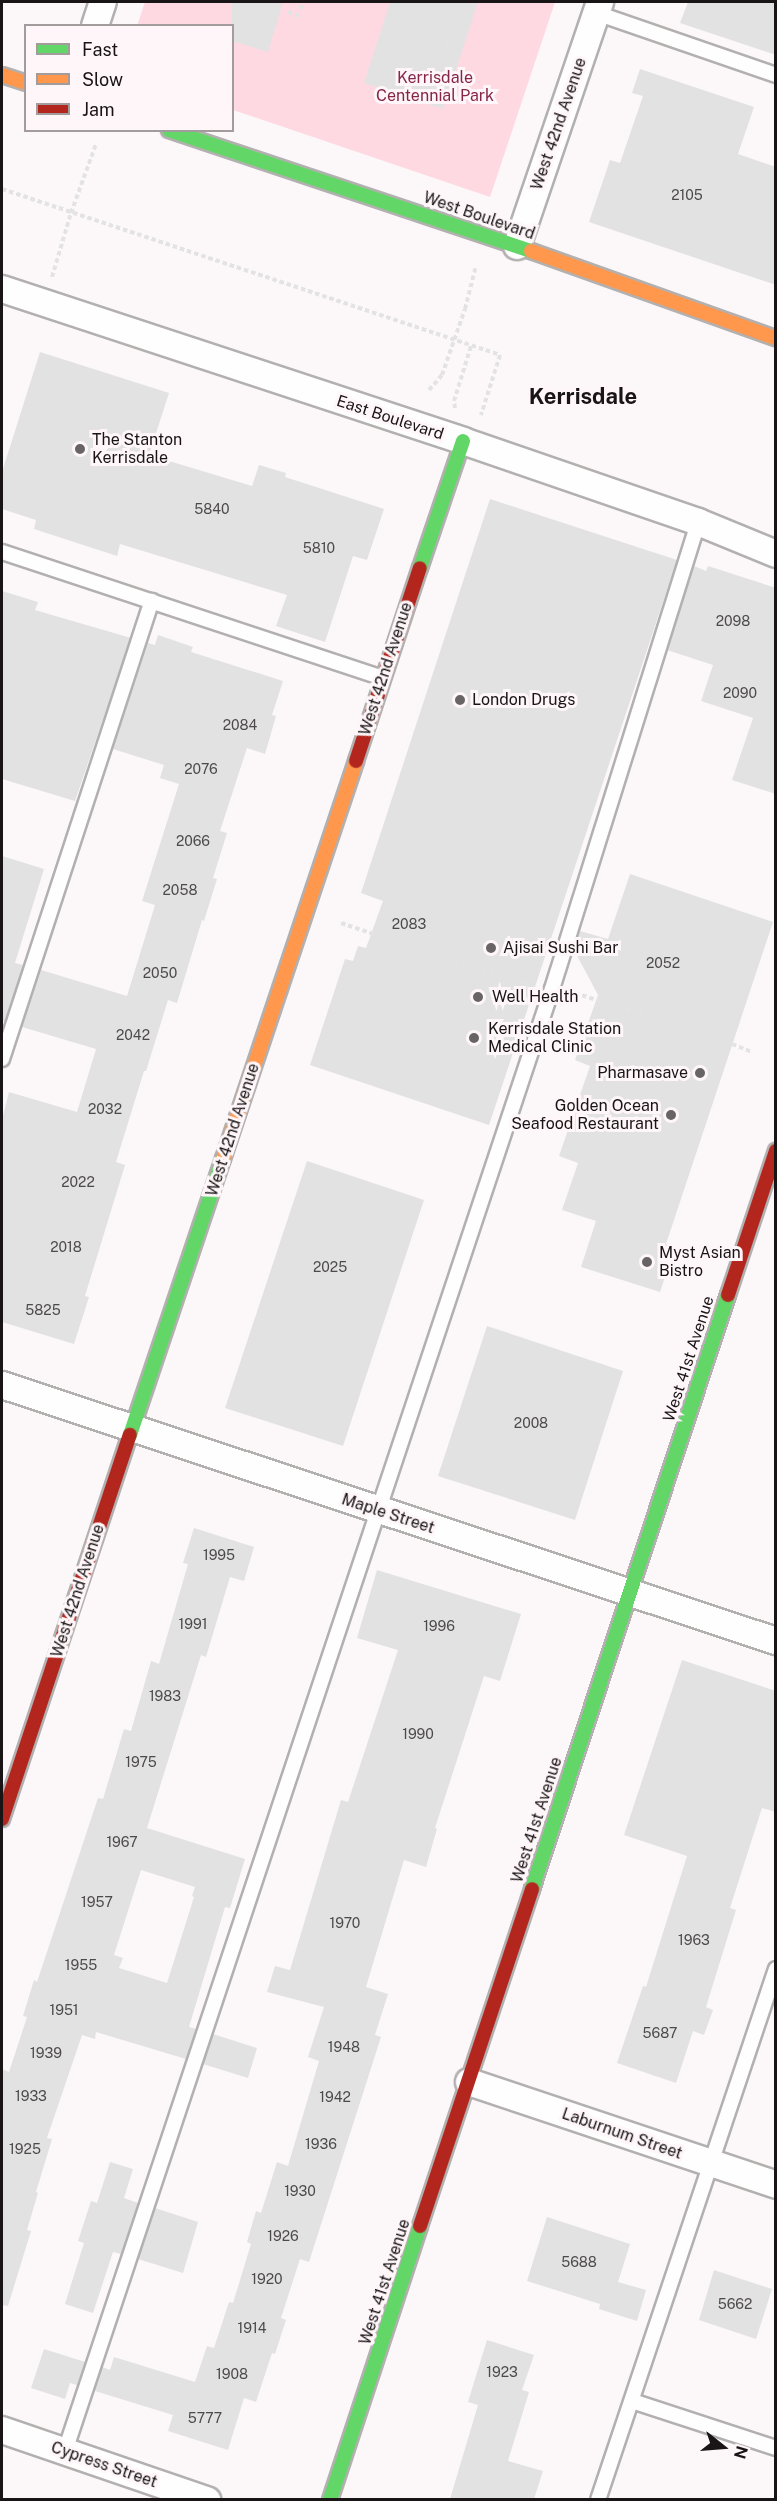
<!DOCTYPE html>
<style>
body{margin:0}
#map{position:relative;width:777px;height:2501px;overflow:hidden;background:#fcf8f9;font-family:"Public Sans",sans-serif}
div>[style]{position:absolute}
.green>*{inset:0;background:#fed9e2}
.building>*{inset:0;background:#e2e2e3}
.path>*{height:4px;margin-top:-2px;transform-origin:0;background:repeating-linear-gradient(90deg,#e4e3e3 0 4.5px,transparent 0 7.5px)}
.roads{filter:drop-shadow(2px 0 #b3b0b0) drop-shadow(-2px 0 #b3b0b0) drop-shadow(0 2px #b3b0b0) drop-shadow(0 -2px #b3b0b0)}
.lane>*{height:14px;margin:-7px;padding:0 7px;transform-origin:7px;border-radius:7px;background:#fffefe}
.street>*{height:26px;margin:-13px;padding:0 13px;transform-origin:13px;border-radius:13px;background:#fffefe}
.fast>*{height:14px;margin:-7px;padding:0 7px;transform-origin:7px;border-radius:7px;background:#63d668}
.slow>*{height:14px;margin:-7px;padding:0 7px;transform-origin:7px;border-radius:7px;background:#ff974d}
.jam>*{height:14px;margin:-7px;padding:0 7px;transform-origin:7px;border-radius:7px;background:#b3261e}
.dots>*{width:16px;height:16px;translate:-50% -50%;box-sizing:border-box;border:3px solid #fef6f8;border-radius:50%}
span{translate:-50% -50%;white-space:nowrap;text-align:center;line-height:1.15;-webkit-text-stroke:6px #fef6f8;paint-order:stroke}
.number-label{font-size:14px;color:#4d4a4b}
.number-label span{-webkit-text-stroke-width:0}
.park-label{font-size:16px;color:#852649}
.street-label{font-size:16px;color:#191415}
.poi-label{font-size:16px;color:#191415}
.left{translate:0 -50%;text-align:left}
.right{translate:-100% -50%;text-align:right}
.district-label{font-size:22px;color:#191415;font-weight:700}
.frame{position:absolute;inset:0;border:3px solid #191415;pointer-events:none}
.legend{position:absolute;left:24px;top:24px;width:210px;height:108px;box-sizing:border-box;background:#fef6f8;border:2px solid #a29c9d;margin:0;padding:8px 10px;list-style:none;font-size:18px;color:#191415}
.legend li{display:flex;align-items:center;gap:12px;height:30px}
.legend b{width:30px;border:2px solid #a29c9d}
.north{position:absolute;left:693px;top:2417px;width:60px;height:60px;-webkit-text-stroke:4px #fef6f8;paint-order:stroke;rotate:107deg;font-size:16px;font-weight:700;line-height:24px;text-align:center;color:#191415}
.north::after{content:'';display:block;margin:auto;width:21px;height:27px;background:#191415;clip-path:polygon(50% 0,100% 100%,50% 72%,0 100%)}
</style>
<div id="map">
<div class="green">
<i style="clip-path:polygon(145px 2px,555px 2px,490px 197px,233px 110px,232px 26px,137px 26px)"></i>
</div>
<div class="building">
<i style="clip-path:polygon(232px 2px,283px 2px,268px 52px,232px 41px)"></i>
<i style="clip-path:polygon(390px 2px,478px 2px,443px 109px,364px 83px)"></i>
<i style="clip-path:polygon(688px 2px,776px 2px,776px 55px,680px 23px)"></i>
<i style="clip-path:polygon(640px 69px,754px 107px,738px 154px,776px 167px,776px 285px,589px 222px,610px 160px,620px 163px,643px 96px,632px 93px)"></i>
<i style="clip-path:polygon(40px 352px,169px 393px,149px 455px,252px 486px,259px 465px,286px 473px,285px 477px,384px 509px,367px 560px,353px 556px,325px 642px,276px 626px,287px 595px,120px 544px,117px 556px,34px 529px,36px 520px,2px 509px,2px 472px)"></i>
<i style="clip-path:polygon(490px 499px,677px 560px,489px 1125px,310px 1065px,345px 959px,353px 961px,358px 946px,366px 948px,383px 901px,361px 893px)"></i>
<i style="clip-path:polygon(694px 566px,706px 571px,708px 566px,776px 588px,776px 794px,732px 780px,753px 718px,701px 701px,713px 665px,667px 650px)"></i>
<i style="clip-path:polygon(2px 591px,38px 602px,35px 610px,131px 638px,75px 801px,2px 779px)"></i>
<i style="clip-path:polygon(158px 635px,193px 647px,191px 652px,283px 681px,272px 715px,276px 716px,265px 754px,247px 748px,220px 831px,227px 833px,213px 878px,217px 879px,204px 921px,202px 920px,177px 1003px,168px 1000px,146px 1071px,144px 1071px,116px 1162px,125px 1165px,85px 1296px,89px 1297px,74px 1344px,2px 1322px,2px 1119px,9px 1092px,77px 1112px,96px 1049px,22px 1027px,41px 970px,127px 996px,155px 905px,142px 901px,179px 784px,160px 778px,164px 765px,113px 749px,148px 643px,155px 645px)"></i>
<i style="clip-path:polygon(2px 856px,44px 869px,15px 963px,23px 965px,5px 1022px,2px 1021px)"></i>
<i style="clip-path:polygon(630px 874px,773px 922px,666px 1244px,675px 1247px,660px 1292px,581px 1267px,596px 1221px,562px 1210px,578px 1163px,559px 1156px,590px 1066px,575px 1060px,598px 995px,574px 950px,580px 931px,608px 939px)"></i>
<i style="clip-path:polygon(307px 1161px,424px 1200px,343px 1446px,225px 1408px)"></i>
<i style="clip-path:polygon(487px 1326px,623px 1371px,575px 1520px,438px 1476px)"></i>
<i style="clip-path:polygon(evenodd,194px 1528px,254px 1547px,244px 1581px,230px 1577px,206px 1657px,201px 1655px,147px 1828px,245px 1859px,230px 1908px,225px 1907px,189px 2027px,196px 2029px,186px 2059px,96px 2032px,95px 2039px,82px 2035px,47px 2138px,52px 2139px,36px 2192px,38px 2193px,27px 2230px,31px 2231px,8px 2306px,2px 2305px,2px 2069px,9px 2072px,27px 2017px,23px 2016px,34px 1980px,37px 1982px,98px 1798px,103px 1799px,124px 1729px,131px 1731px,151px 1661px,159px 1664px,188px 1564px,183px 1563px,194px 1528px,141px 1870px,195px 1887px,192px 1896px,194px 1897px,167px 1983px,119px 1968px,123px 1958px,114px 1955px,141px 1870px)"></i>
<i style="clip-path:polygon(377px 1570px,521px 1614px,500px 1681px,484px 1676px,435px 1828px,437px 1829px,426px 1867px,404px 1860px,366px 1987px,388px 1994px,375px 2035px,381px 2037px,309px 2262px,300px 2259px,281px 2318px,286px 2320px,275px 2354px,272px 2353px,256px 2402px,244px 2398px,228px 2450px,168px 2431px,173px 2415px,95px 2391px,102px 2367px,110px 2370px,114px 2357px,195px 2382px,207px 2346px,214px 2348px,229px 2302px,233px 2303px,251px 2244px,247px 2242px,256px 2211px,261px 2213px,277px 2162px,288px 2166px,319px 2061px,308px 2057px,324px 2007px,267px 1992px,275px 1966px,290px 1970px,341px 1800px,348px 1802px,398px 1650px,357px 1638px)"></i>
<i style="clip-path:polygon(682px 1660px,776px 1691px,776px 1812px,762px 1808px,730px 1908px,736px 1910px,706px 2007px,713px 2010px,704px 2035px,693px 2031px,676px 2083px,617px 2063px,643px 1986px,646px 1987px,687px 1856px,624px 1835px)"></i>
<i style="clip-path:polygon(213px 2034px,257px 2048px,248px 2078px,203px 2064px)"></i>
<i style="clip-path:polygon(110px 2162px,133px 2169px,124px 2198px,138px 2203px,121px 2254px,113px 2252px,93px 2313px,65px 2304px,84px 2243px,78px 2241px,91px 2201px,97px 2203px)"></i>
<i style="clip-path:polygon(155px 2208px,198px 2222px,183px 2273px,138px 2259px)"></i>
<i style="clip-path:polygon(547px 2217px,630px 2244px,618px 2282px,646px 2290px,637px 2321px,599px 2309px,600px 2304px,527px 2281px)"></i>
<i style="clip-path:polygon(714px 2270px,772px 2289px,756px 2339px,699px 2320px)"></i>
<i style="clip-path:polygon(487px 2340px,534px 2355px,522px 2390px,529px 2392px,508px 2461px,543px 2471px,534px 2499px,450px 2499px,478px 2405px,468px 2402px)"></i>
<i style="clip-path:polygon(44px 2349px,85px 2362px,77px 2385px,70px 2383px,65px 2399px,31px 2388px)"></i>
</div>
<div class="path">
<i style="left:299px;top:6px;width:5px;rotate:22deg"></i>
<i style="left:288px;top:12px;width:15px;rotate:20deg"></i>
<i style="left:444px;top:44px;width:13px;rotate:18deg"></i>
<i style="left:2px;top:189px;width:525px;rotate:18.43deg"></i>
<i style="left:500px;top:355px;width:63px;rotate:107.6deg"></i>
<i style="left:52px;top:277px;width:67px;rotate:-73.5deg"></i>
<i style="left:71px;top:213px;width:73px;rotate:-70.1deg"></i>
<i style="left:429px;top:390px;width:20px;rotate:-49deg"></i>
<i style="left:442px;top:375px;width:70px;rotate:-70.8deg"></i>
<i style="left:465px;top:309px;width:44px;rotate:-75.7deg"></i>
<i style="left:455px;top:408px;width:7px;rotate:-98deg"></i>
<i style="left:454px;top:401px;width:58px;rotate:-72.8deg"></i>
<i style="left:341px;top:923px;width:100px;rotate:18.6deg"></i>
<i style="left:447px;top:959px;width:87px;rotate:17.4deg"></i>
<i style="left:575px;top:993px;width:75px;rotate:17.9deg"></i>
<i style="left:732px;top:1044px;width:22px;rotate:22deg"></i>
</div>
<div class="roads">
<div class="lane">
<i style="left:596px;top:13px;width:190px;rotate:19deg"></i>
<i style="left:2px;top:552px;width:401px;rotate:18.3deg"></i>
<i style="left:2px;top:1059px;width:482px;rotate:-71.9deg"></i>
<i style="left:632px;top:2401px;width:151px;rotate:18.1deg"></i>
<i style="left:65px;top:2451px;width:1541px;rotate:-71.58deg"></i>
<i style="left:552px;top:989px;width:489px;rotate:-72.6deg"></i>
<i style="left:598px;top:2500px;width:560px;rotate:-71.47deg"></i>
</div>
<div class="street">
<i style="left:95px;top:26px;width:25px;rotate:-72deg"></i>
<i style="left:517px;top:246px;width:258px;rotate:-71.2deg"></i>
<i style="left:2px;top:289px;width:485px;rotate:18.2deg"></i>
<i style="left:463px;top:441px;width:249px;rotate:19deg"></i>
<i style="left:698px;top:522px;width:84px;rotate:22.3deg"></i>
<i style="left:2px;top:1385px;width:815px;rotate:18.3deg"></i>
<i style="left:469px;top:2082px;width:324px;rotate:18.5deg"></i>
<i style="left:2px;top:2430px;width:217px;rotate:18.9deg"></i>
</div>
<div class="fast">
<i style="left:169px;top:130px;width:382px;rotate:18.5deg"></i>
<i style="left:420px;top:568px;width:134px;rotate:-71.3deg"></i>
<i style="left:130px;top:1435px;width:291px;rotate:-71.4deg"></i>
<i style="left:532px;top:1889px;width:626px;rotate:-71.74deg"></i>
<i style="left:330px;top:2500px;width:288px;rotate:-71.8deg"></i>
</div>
<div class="slow">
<i style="left:2px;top:75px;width:25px;rotate:18deg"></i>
<i style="left:531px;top:251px;width:260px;rotate:19.6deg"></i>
<i style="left:223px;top:1159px;width:420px;rotate:-71.5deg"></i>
</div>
<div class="jam">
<i style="left:356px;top:761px;width:203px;rotate:-71.7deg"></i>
<i style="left:728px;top:1295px;width:152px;rotate:-71.6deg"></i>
<i style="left:2px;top:1819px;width:405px;rotate:-71.6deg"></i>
<i style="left:420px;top:2226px;width:355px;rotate:-71.6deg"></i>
</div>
</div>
<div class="dots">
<i style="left:80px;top:449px;background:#686465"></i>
<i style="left:460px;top:700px;background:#686465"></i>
<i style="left:491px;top:948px;background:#686465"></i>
<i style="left:478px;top:997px;background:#686465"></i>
<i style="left:474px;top:1038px;background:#686465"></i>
<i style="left:700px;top:1073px;background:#686465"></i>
<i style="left:671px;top:1115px;background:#686465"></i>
<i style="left:647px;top:1262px;background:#686465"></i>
</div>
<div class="number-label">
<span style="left:687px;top:195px">2105</span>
<span style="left:212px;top:509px">5840</span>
<span style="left:319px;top:548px">5810</span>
<span style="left:733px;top:621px">2098</span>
<span style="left:740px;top:693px">2090</span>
<span style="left:240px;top:725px">2084</span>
<span style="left:201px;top:769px">2076</span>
<span style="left:193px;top:841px">2066</span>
<span style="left:180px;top:890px">2058</span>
<span style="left:409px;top:924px">2083</span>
<span style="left:663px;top:963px">2052</span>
<span style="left:160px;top:973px">2050</span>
<span style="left:133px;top:1035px">2042</span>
<span style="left:105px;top:1109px">2032</span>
<span style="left:78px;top:1182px">2022</span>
<span style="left:66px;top:1247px">2018</span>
<span style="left:330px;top:1267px">2025</span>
<span style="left:43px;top:1310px">5825</span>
<span style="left:531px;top:1423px">2008</span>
<span style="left:219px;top:1555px">1995</span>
<span style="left:193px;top:1624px">1991</span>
<span style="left:439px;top:1626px">1996</span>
<span style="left:165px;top:1696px">1983</span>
<span style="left:418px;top:1734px">1990</span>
<span style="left:141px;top:1762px">1975</span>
<span style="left:122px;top:1842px">1967</span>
<span style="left:97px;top:1902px">1957</span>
<span style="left:345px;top:1923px">1970</span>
<span style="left:694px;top:1940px">1963</span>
<span style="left:81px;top:1965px">1955</span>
<span style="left:64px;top:2010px">1951</span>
<span style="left:660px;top:2033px">5687</span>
<span style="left:344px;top:2047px">1948</span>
<span style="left:46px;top:2053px">1939</span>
<span style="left:31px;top:2096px">1933</span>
<span style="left:335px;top:2097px">1942</span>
<span style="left:321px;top:2144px">1936</span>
<span style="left:25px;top:2149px">1925</span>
<span style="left:300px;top:2191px">1930</span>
<span style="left:283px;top:2236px">1926</span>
<span style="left:579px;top:2262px">5688</span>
<span style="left:267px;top:2279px">1920</span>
<span style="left:735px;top:2304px">5662</span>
<span style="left:252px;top:2328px">1914</span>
<span style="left:502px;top:2372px">1923</span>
<span style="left:232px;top:2374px">1908</span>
<span style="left:205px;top:2418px">5777</span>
</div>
<div class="park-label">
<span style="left:435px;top:87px">Kerrisdale<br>Centennial Park</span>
</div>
<div class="street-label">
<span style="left:559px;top:124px;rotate:-71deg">West 42nd Avenue</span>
<span style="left:479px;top:216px;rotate:19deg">West Boulevard</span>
<span style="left:390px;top:418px;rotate:18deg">East Boulevard</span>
<span style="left:386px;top:669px;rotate:-72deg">West 42nd Avenue</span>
<span style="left:233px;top:1130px;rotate:-72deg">West 42nd Avenue</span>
<span style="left:689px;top:1359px;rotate:-72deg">West 41st Avenue</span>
<span style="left:388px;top:1514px;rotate:18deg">Maple Street</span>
<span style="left:78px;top:1591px;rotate:-72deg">West 42nd Avenue</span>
<span style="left:537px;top:1820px;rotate:-72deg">West 41st Avenue</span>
<span style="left:622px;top:2134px;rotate:19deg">Laburnum Street</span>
<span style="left:385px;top:2282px;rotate:-72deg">West 41st Avenue</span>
<span style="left:104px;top:2465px;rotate:19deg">Cypress Street</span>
</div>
<div class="poi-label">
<span class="left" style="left:92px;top:449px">The Stanton<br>Kerrisdale</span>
<span class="left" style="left:472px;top:700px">London Drugs</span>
<span class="left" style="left:503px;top:948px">Ajisai Sushi Bar</span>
<span class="left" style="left:492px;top:997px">Well Health</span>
<span class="left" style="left:488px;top:1038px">Kerrisdale Station<br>Medical Clinic</span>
<span class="right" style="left:688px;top:1073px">Pharmasave</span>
<span class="right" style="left:659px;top:1115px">Golden Ocean<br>Seafood Restaurant</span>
<span class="left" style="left:659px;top:1262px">Myst Asian<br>Bistro</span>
</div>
<div class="district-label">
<span style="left:583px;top:397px">Kerrisdale</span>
</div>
<div class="frame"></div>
<ul class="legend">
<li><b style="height:8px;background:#63d668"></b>Fast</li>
<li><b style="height:8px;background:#ff974d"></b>Slow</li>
<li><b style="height:8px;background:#b3261e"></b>Jam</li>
</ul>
<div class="north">N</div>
</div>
